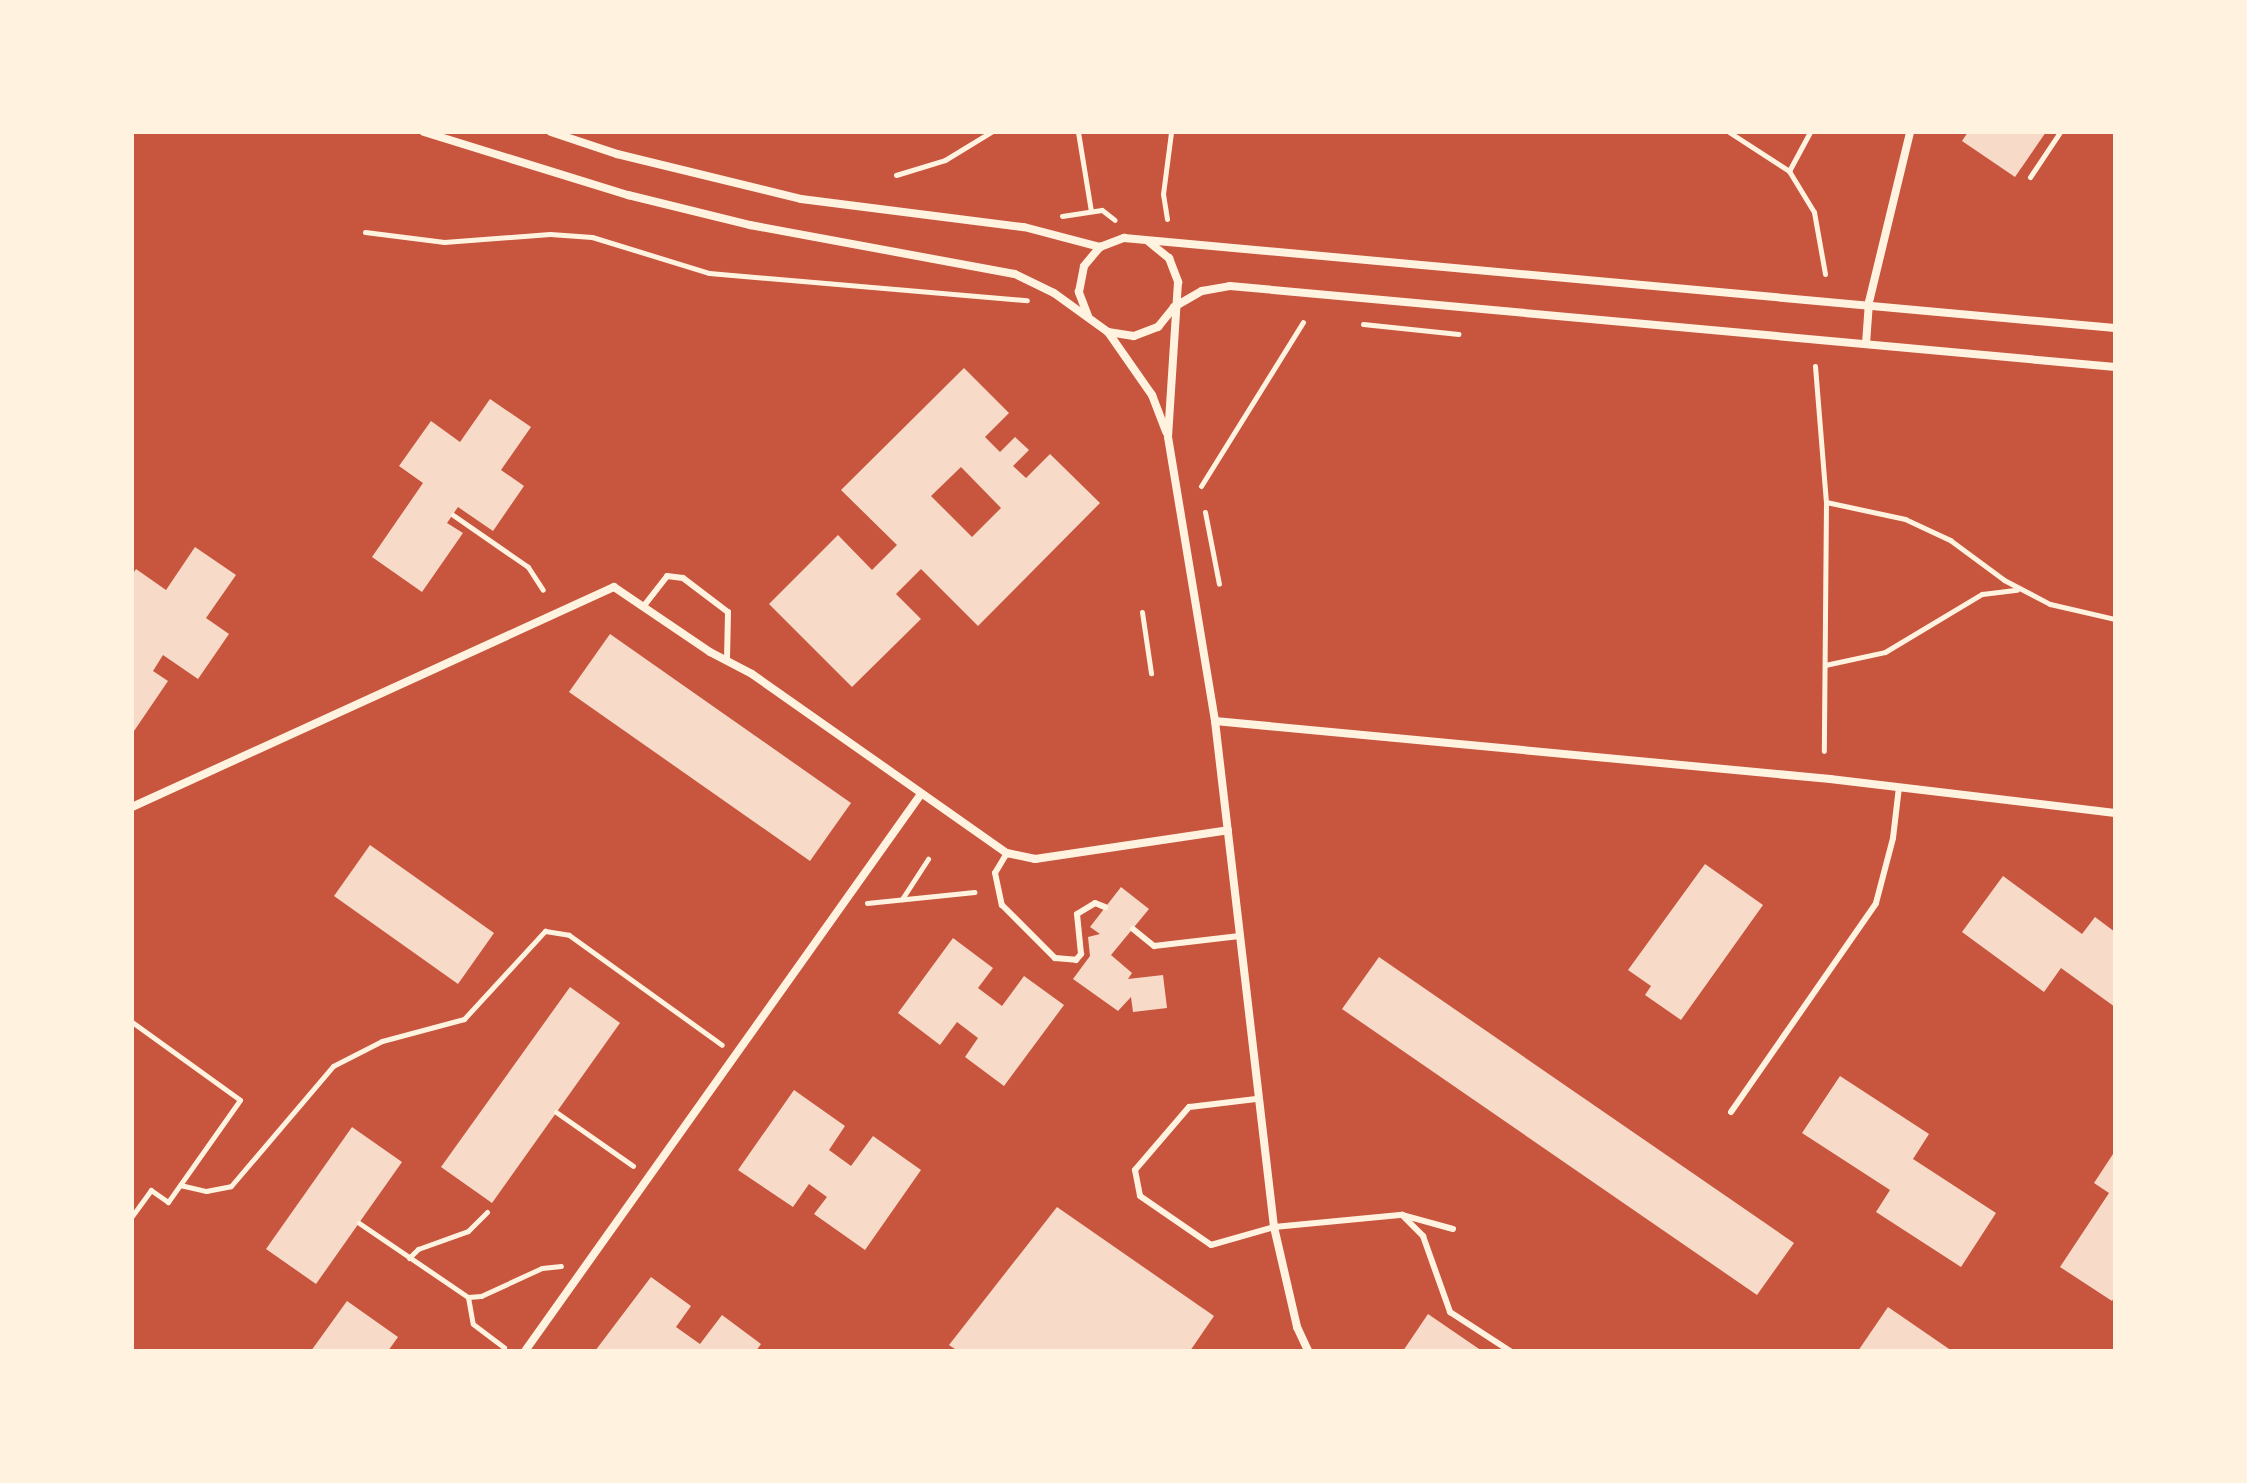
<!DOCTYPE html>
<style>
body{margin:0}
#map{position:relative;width:2247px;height:1483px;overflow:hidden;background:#c8553d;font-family:Inter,sans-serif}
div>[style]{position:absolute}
.building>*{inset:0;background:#f7dbc8}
.path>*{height:5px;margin:-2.5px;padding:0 2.5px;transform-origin:2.5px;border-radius:2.5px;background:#fff3e0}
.service>*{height:6px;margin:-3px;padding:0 3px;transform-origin:3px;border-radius:3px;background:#fff3e0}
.minor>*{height:8px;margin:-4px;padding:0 4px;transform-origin:4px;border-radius:4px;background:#fff3e0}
span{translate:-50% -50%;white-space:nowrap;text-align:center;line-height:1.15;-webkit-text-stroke:7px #fff3e0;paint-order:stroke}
.frame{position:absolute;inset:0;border:134px solid #fff3e0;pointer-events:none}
</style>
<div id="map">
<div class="building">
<i style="clip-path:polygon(1968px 132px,2046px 132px,2015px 177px,1962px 141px)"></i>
<i style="clip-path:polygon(evenodd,964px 368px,1009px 413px,985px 437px,1000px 452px,1015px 437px,1029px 450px,1013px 466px,1026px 478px,1050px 454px,1100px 503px,978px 626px,921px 569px,896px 594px,921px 619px,852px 687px,769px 604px,838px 535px,872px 570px,897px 545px,841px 490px,964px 368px,961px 467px,1001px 508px,972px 537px,931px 496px,961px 467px)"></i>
<i style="clip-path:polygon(490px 399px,531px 427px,501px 470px,524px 486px,493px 531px,458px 507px,447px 523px,463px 533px,422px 592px,372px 557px,423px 483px,399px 466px,431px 421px,460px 442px)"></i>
<i style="clip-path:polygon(195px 547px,236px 575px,206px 618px,229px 634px,198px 679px,163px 655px,153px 671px,168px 681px,132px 734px,132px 575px,136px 569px,166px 590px)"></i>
<i style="clip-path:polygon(610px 634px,851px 803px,810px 861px,569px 692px)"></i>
<i style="clip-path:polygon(370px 845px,494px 933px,458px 984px,334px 896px)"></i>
<i style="clip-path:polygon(1705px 864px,1763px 905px,1681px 1020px,1645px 995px,1651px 986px,1628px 970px)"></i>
<i style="clip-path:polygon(2003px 876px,2082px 934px,2095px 917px,2115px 932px,2115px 1007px,2061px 968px,2044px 992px,1962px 932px)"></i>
<i style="clip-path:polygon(1121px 887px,1149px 909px,1111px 955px,1132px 973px,1128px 979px,1163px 975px,1167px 1008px,1133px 1012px,1131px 997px,1118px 1011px,1073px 979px,1090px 956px,1088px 937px,1100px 934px,1090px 927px)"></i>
<i style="clip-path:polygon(953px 938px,993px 968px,978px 988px,1002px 1006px,1024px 976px,1064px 1005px,1004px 1086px,965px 1057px,978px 1038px,957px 1022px,940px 1045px,898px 1013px)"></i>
<i style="clip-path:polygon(1379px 957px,1794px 1243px,1757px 1295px,1342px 1009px)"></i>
<i style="clip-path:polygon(570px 987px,620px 1023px,492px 1203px,441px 1167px)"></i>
<i style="clip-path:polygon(1840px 1076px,1929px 1134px,1913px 1159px,1996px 1213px,1961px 1267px,1876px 1212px,1890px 1190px,1802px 1133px)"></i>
<i style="clip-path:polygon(794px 1090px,845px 1126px,829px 1150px,851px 1166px,873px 1136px,921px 1170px,865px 1250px,814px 1214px,827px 1197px,809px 1184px,793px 1207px,738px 1170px)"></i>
<i style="clip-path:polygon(352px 1127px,402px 1162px,316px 1284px,266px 1249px)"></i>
<i style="clip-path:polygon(2115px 1151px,2115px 1296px,2112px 1301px,2060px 1267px,2109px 1193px,2094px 1183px)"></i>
<i style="clip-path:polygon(1057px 1207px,1214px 1316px,1190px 1351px,958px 1351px,949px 1345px)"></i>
<i style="clip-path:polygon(651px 1277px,691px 1306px,676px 1327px,700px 1344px,722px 1315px,761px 1344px,756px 1351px,595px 1351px)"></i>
<i style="clip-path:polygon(347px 1301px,398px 1337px,388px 1351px,311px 1351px)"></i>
<i style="clip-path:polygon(1888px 1307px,1952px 1351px,1858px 1351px)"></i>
<i style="clip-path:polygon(1428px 1314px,1482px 1351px,1403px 1351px)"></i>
</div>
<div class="path">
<i style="left:1078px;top:132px;width:80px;rotate:80.7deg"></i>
<i style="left:1729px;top:132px;width:72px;rotate:33deg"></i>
<i style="left:1789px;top:171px;width:48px;rotate:58.6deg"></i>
<i style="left:1814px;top:212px;width:63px;rotate:79.9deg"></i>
<i style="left:1789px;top:171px;width:44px;rotate:-61.7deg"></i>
<i style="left:896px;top:175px;width:51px;rotate:-17deg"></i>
<i style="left:945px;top:160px;width:54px;rotate:-31.3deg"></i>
<i style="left:2030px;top:177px;width:54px;rotate:-56.3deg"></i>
<i style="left:1062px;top:216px;width:40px;rotate:-8.5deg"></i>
<i style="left:1102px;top:210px;width:16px;rotate:38deg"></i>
<i style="left:1167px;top:219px;width:25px;rotate:-99deg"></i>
<i style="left:1163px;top:194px;width:63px;rotate:-82.6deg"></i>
<i style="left:365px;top:232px;width:80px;rotate:7.2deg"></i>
<i style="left:444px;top:242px;width:106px;rotate:-4.3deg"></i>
<i style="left:550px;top:234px;width:42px;rotate:4.1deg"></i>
<i style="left:592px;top:237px;width:122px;rotate:17.1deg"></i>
<i style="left:709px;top:273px;width:319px;rotate:4.9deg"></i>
<i style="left:1363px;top:324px;width:96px;rotate:6deg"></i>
<i style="left:1815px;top:366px;width:136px;rotate:85.4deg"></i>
<i style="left:1826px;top:502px;width:249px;rotate:90.5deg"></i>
<i style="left:1201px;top:486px;width:193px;rotate:-58.1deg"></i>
<i style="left:1826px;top:502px;width:81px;rotate:12.1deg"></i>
<i style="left:1905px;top:519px;width:50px;rotate:25deg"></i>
<i style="left:1950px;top:540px;width:67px;rotate:36.5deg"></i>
<i style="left:2004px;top:580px;width:52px;rotate:27.6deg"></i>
<i style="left:2050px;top:604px;width:67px;rotate:13deg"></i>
<i style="left:1205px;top:512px;width:73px;rotate:79deg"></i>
<i style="left:453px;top:515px;width:91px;rotate:34.7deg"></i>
<i style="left:528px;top:567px;width:27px;rotate:57deg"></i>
<i style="left:1142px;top:612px;width:62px;rotate:81.6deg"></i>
<i style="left:1825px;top:665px;width:61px;rotate:-12.2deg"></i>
<i style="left:1885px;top:652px;width:113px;rotate:-30.9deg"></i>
<i style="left:1982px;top:594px;width:35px;rotate:-7deg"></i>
<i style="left:902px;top:899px;width:48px;rotate:-57deg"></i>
<i style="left:867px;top:903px;width:108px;rotate:-5.9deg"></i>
<i style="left:132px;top:1022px;width:133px;rotate:35.8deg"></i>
<i style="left:240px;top:1100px;width:125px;rotate:125.2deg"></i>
<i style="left:168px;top:1202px;width:21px;rotate:-145deg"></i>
<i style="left:151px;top:1190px;width:32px;rotate:126deg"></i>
<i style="left:556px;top:1112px;width:94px;rotate:35deg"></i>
<i style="left:180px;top:1185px;width:27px;rotate:13deg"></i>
<i style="left:206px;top:1191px;width:25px;rotate:-11deg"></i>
<i style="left:231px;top:1186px;width:157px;rotate:-49.6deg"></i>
<i style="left:333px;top:1066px;width:55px;rotate:-27deg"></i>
<i style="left:382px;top:1041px;width:85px;rotate:-15deg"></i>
<i style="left:464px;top:1019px;width:120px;rotate:-47.4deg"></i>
<i style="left:545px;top:931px;width:24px;rotate:9deg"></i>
<i style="left:569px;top:935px;width:188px;rotate:35.7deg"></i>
<i style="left:359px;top:1223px;width:132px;rotate:34.2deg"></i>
<i style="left:468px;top:1297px;width:13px;rotate:-4deg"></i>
<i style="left:481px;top:1296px;width:67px;rotate:-24.7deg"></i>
<i style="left:542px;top:1268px;width:19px;rotate:-6deg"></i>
<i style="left:409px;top:1258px;width:13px;rotate:-45deg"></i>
<i style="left:418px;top:1249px;width:53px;rotate:-19.8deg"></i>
<i style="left:468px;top:1231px;width:27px;rotate:-45deg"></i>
<i style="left:468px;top:1297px;width:27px;rotate:80deg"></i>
<i style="left:473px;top:1324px;width:39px;rotate:37deg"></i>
</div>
<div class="service">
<i style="left:643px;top:607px;width:39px;rotate:-52deg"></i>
<i style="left:667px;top:576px;width:16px;rotate:7deg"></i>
<i style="left:683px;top:578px;width:56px;rotate:37.1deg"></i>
<i style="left:728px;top:612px;width:49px;rotate:91.2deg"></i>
<i style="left:1007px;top:853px;width:23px;rotate:121deg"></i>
<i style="left:995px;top:873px;width:33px;rotate:78deg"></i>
<i style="left:1002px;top:905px;width:75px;rotate:45deg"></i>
<i style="left:1055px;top:958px;width:21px;rotate:5deg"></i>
<i style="left:1076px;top:960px;width:8px;rotate:-50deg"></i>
<i style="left:1081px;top:954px;width:40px;rotate:-95.7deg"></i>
<i style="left:1077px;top:914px;width:21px;rotate:-31deg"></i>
<i style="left:1095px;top:903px;width:11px;rotate:22deg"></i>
<i style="left:1133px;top:929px;width:27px;rotate:39deg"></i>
<i style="left:1154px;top:946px;width:86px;rotate:-6.7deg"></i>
<i style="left:1256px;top:1099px;width:67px;rotate:173.2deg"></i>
<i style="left:1189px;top:1107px;width:83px;rotate:130.6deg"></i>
<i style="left:1135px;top:1170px;width:26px;rotate:79deg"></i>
<i style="left:1140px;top:1196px;width:86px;rotate:34.6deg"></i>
<i style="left:1211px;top:1245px;width:66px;rotate:-15.9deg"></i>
<i style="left:1274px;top:1227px;width:129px;rotate:-5.4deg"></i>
<i style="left:1731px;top:1112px;width:254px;rotate:-55.2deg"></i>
<i style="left:1876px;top:903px;width:67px;rotate:-75.3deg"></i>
<i style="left:1893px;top:838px;width:51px;rotate:-83.3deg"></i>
<i style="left:1453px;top:1229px;width:53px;rotate:-164.6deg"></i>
<i style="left:1402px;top:1215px;width:30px;rotate:45deg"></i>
<i style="left:1423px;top:1236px;width:81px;rotate:70.4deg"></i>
<i style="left:1450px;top:1312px;width:72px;rotate:33deg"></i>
</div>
<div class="minor">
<i style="left:424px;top:132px;width:214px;rotate:17.2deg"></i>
<i style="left:628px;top:195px;width:126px;rotate:13.8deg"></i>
<i style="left:750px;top:225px;width:269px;rotate:10.5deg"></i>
<i style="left:1015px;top:274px;width:43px;rotate:26deg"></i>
<i style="left:1054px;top:293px;width:67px;rotate:35.8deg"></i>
<i style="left:1108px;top:332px;width:77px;rotate:55.1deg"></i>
<i style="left:1152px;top:395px;width:40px;rotate:69deg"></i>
<i style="left:551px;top:132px;width:70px;rotate:18.4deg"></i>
<i style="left:617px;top:154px;width:189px;rotate:13.7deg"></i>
<i style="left:801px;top:199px;width:225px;rotate:7.2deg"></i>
<i style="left:1024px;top:227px;width:79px;rotate:14.7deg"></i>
<i style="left:1149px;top:242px;width:26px;rotate:39deg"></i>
<i style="left:1169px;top:258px;width:26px;rotate:69deg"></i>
<i style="left:1178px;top:282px;width:155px;rotate:93.7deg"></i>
<i style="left:1168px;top:437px;width:288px;rotate:80.6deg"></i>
<i style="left:1215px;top:721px;width:509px;rotate:83.35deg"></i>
<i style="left:1274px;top:1227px;width:103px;rotate:77deg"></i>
<i style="left:1297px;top:1327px;width:26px;rotate:65deg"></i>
<i style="left:1088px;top:316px;width:26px;rotate:-111deg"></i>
<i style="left:1079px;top:292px;width:26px;rotate:-79deg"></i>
<i style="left:1084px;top:266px;width:25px;rotate:-50deg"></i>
<i style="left:1100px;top:247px;width:26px;rotate:-21deg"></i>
<i style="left:1124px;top:238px;width:995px;rotate:5.19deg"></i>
<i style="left:1108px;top:332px;width:26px;rotate:9deg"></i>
<i style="left:1134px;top:336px;width:26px;rotate:-21deg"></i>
<i style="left:1158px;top:327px;width:26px;rotate:-51deg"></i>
<i style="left:1174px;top:307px;width:32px;rotate:-30deg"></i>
<i style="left:1202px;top:291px;width:28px;rotate:-10deg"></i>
<i style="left:1230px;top:286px;width:889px;rotate:5.23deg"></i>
<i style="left:1866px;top:344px;width:42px;rotate:-85.9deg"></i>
<i style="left:1869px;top:302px;width:175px;rotate:-76.4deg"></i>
<i style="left:1215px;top:721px;width:618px;rotate:5.39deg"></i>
<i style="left:1830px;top:779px;width:287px;rotate:6.8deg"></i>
<i style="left:132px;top:807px;width:530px;rotate:-24.53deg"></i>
<i style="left:614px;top:587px;width:116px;rotate:34.1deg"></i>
<i style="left:710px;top:652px;width:47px;rotate:27.6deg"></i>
<i style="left:752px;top:674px;width:312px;rotate:35.1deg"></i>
<i style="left:1007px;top:853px;width:29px;rotate:12deg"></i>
<i style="left:1035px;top:859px;width:195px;rotate:-8.5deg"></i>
<i style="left:525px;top:1351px;width:683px;rotate:-54.59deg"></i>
</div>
<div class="frame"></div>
</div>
